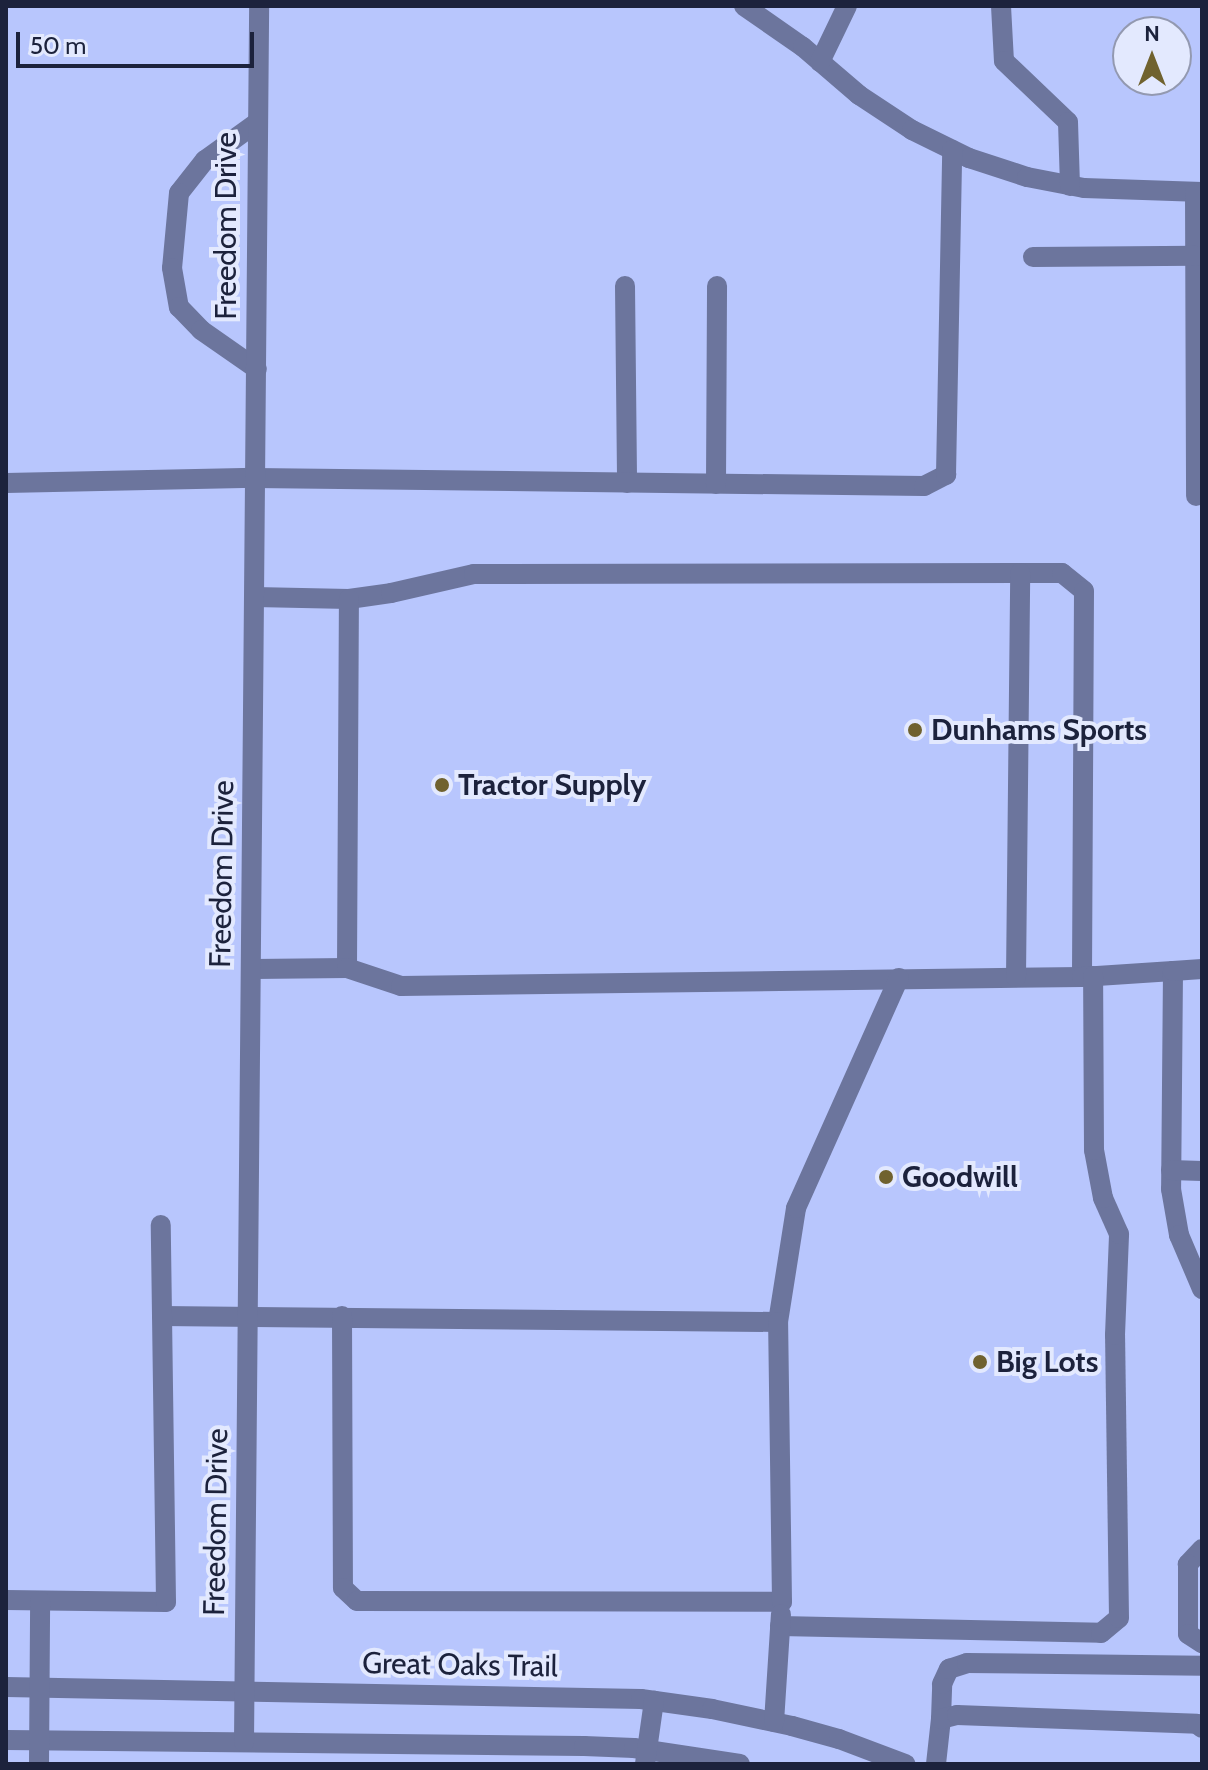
<!DOCTYPE html>
<style>
body{margin:0}
#map{position:relative;width:1208px;height:1770px;overflow:hidden;background:#b8c6fd;font-family:Cabin,sans-serif}
div>[style]{position:absolute}
.minor>*{height:20px;margin:-10px;padding:0 10px;transform-origin:10px;border-radius:10px;background:#6c759d}
.dots>*{width:22px;height:22px;translate:-50% -50%;box-sizing:border-box;border:4px solid #e3e9fe;border-radius:50%}
span{translate:-50% -50%;white-space:nowrap;text-align:center;line-height:1.15;-webkit-text-stroke:8px #e3e9fe;paint-order:stroke}
.street-label{font-size:30px;color:#1c223c}
.poi-label{font-size:30px;color:#1c223c;font-weight:700}
.left{translate:0 -50%;text-align:left}
.frame{position:absolute;inset:0;border:8px solid #1c223c;pointer-events:none}
.north{position:absolute;left:1112px;top:16px;width:80px;height:80px;box-sizing:border-box;background:#e3e9fe;border:2px solid #9399b0;border-radius:50%;rotate:0deg;font-size:22px;font-weight:700;line-height:32px;text-align:center;color:#1c223c}
.north::after{content:'';display:block;margin:auto;width:28px;height:36px;background:#70622f;clip-path:polygon(50% 0,100% 100%,50% 72%,0 100%)}
.scale{position:absolute;left:16px;top:32px;width:238px;height:36px;box-sizing:border-box;border:4px solid #1c223c;border-top:0;padding-left:10px;font-size:24px;line-height:28px;white-space:nowrap;color:#1c223c;-webkit-text-stroke:6px #e3e9fe;paint-order:stroke}
</style>
<div id="map">
<div class="minor">
<i style="left:744px;top:6px;width:72px;rotate:34.8deg"></i>
<i style="left:803px;top:47px;width:74px;rotate:40.6deg"></i>
<i style="left:859px;top:95px;width:64px;rotate:33.4deg"></i>
<i style="left:912px;top:130px;width:64px;rotate:26.2deg"></i>
<i style="left:969px;top:158px;width:61px;rotate:18.1deg"></i>
<i style="left:1027px;top:177px;width:58px;rotate:10.9deg"></i>
<i style="left:1084px;top:188px;width:118px;rotate:1.9deg"></i>
<i style="left:1001px;top:6px;width:55px;rotate:86.9deg"></i>
<i style="left:1004px;top:61px;width:88px;rotate:43.6deg"></i>
<i style="left:1068px;top:122px;width:64px;rotate:88.2deg"></i>
<i style="left:820px;top:62px;width:62px;rotate:-64.3deg"></i>
<i style="left:255px;top:124px;width:62px;rotate:144.2deg"></i>
<i style="left:205px;top:160px;width:42px;rotate:128.2deg"></i>
<i style="left:179px;top:193px;width:75px;rotate:95.3deg"></i>
<i style="left:172px;top:268px;width:40px;rotate:80deg"></i>
<i style="left:179px;top:307px;width:32px;rotate:46deg"></i>
<i style="left:201px;top:330px;width:68px;rotate:34.9deg"></i>
<i style="left:1195px;top:192px;width:304px;rotate:89.8deg"></i>
<i style="left:1033px;top:257px;width:163px;rotate:-0.4deg"></i>
<i style="left:625px;top:286px;width:197px;rotate:89.4deg"></i>
<i style="left:6px;top:483px;width:249px;rotate:-1.2deg"></i>
<i style="left:255px;top:478px;width:669px;rotate:0.69deg"></i>
<i style="left:924px;top:486px;width:25px;rotate:-27deg"></i>
<i style="left:946px;top:475px;width:325px;rotate:-88.9deg"></i>
<i style="left:716px;top:484px;width:198px;rotate:-89.7deg"></i>
<i style="left:255px;top:597px;width:94px;rotate:1.2deg"></i>
<i style="left:349px;top:599px;width:42px;rotate:-8.1deg"></i>
<i style="left:391px;top:593px;width:85px;rotate:-12.9deg"></i>
<i style="left:474px;top:574px;width:588px;rotate:-0.1deg"></i>
<i style="left:1062px;top:573px;width:28px;rotate:39deg"></i>
<i style="left:1084px;top:591px;width:386px;rotate:90.3deg"></i>
<i style="left:347px;top:968px;width:369px;rotate:-89.7deg"></i>
<i style="left:251px;top:969px;width:96px;rotate:-0.6deg"></i>
<i style="left:347px;top:968px;width:57px;rotate:18.4deg"></i>
<i style="left:401px;top:986px;width:681px;rotate:-0.76deg"></i>
<i style="left:1082px;top:977px;width:91px;rotate:-3.8deg"></i>
<i style="left:1173px;top:971px;width:218px;rotate:90.5deg"></i>
<i style="left:1171px;top:1189px;width:47px;rotate:80.1deg"></i>
<i style="left:1179px;top:1235px;width:59px;rotate:66.9deg"></i>
<i style="left:1173px;top:971px;width:29px;rotate:-4deg"></i>
<i style="left:1016px;top:977px;width:404px;rotate:-89.4deg"></i>
<i style="left:1171px;top:1170px;width:31px;rotate:2deg"></i>
<i style="left:162px;top:1316px;width:616px;rotate:0.56deg"></i>
<i style="left:778px;top:1322px;width:115px;rotate:-81deg"></i>
<i style="left:796px;top:1208px;width:252px;rotate:-65.9deg"></i>
<i style="left:342px;top:1316px;width:272px;rotate:89.8deg"></i>
<i style="left:343px;top:1588px;width:19px;rotate:43deg"></i>
<i style="left:357px;top:1601px;width:425px;rotate:0.1deg"></i>
<i style="left:782px;top:1602px;width:280px;rotate:-90.8deg"></i>
<i style="left:1202px;top:1549px;width:21px;rotate:133deg"></i>
<i style="left:1188px;top:1564px;width:70px;rotate:90deg"></i>
<i style="left:1188px;top:1634px;width:17px;rotate:33deg"></i>
<i style="left:6px;top:1600px;width:160px;rotate:0.7deg"></i>
<i style="left:166px;top:1602px;width:377px;rotate:-90.8deg"></i>
<i style="left:780px;top:1626px;width:321px;rotate:1.2deg"></i>
<i style="left:1101px;top:1633px;width:23px;rotate:-40deg"></i>
<i style="left:1119px;top:1618px;width:283px;rotate:-90.8deg"></i>
<i style="left:1115px;top:1335px;width:101px;rotate:-87.7deg"></i>
<i style="left:1119px;top:1234px;width:39px;rotate:-114deg"></i>
<i style="left:1103px;top:1198px;width:49px;rotate:-100.6deg"></i>
<i style="left:1094px;top:1150px;width:174px;rotate:-90.3deg"></i>
<i style="left:6px;top:1687px;width:635px;rotate:1.08deg"></i>
<i style="left:641px;top:1699px;width:72px;rotate:8deg"></i>
<i style="left:712px;top:1709px;width:82px;rotate:12deg"></i>
<i style="left:792px;top:1726px;width:49px;rotate:15.5deg"></i>
<i style="left:839px;top:1739px;width:71px;rotate:20.7deg"></i>
<i style="left:941px;top:1719px;width:35px;rotate:-88deg"></i>
<i style="left:942px;top:1684px;width:17px;rotate:-65deg"></i>
<i style="left:949px;top:1669px;width:19px;rotate:-18deg"></i>
<i style="left:967px;top:1663px;width:235px;rotate:0.7deg"></i>
<i style="left:774px;top:1722px;width:108px;rotate:-86.3deg"></i>
<i style="left:6px;top:1740px;width:578px;rotate:0.59deg"></i>
<i style="left:584px;top:1746px;width:50px;rotate:2.3deg"></i>
<i style="left:634px;top:1748px;width:107px;rotate:8.6deg"></i>
<i style="left:244px;top:1742px;width:1736px;rotate:-89.5deg"></i>
<i style="left:39px;top:1764px;width:163px;rotate:-89.6deg"></i>
<i style="left:645px;top:1764px;width:64px;rotate:-81.9deg"></i>
<i style="left:936px;top:1764px;width:45px;rotate:-83.7deg"></i>
<i style="left:941px;top:1719px;width:16px;rotate:-14deg"></i>
<i style="left:957px;top:1715px;width:240px;rotate:2.1deg"></i>
<i style="left:1197px;top:1724px;width:6px;rotate:39deg"></i>
</div>
<div class="dots">
<i style="left:915px;top:730px;background:#70622f"></i>
<i style="left:442px;top:785px;background:#70622f"></i>
<i style="left:886px;top:1177px;background:#70622f"></i>
<i style="left:980px;top:1362px;background:#70622f"></i>
</div>
<div class="street-label">
<span style="left:226px;top:226px;rotate:-90deg">Freedom Drive</span>
<span style="left:222px;top:874px;rotate:-89deg">Freedom Drive</span>
<span style="left:216px;top:1522px;rotate:-89deg">Freedom Drive</span>
<span style="left:460px;top:1665px;rotate:1deg">Great Oaks Trail</span>
</div>
<div class="poi-label">
<span class="left" style="left:931px;top:730px">Dunhams Sports</span>
<span class="left" style="left:458px;top:785px">Tractor Supply</span>
<span class="left" style="left:902px;top:1177px">Goodwill</span>
<span class="left" style="left:996px;top:1362px">Big Lots</span>
</div>
<div class="frame"></div>
<div class="north">N</div>
<div class="scale">50 m</div>
</div>
